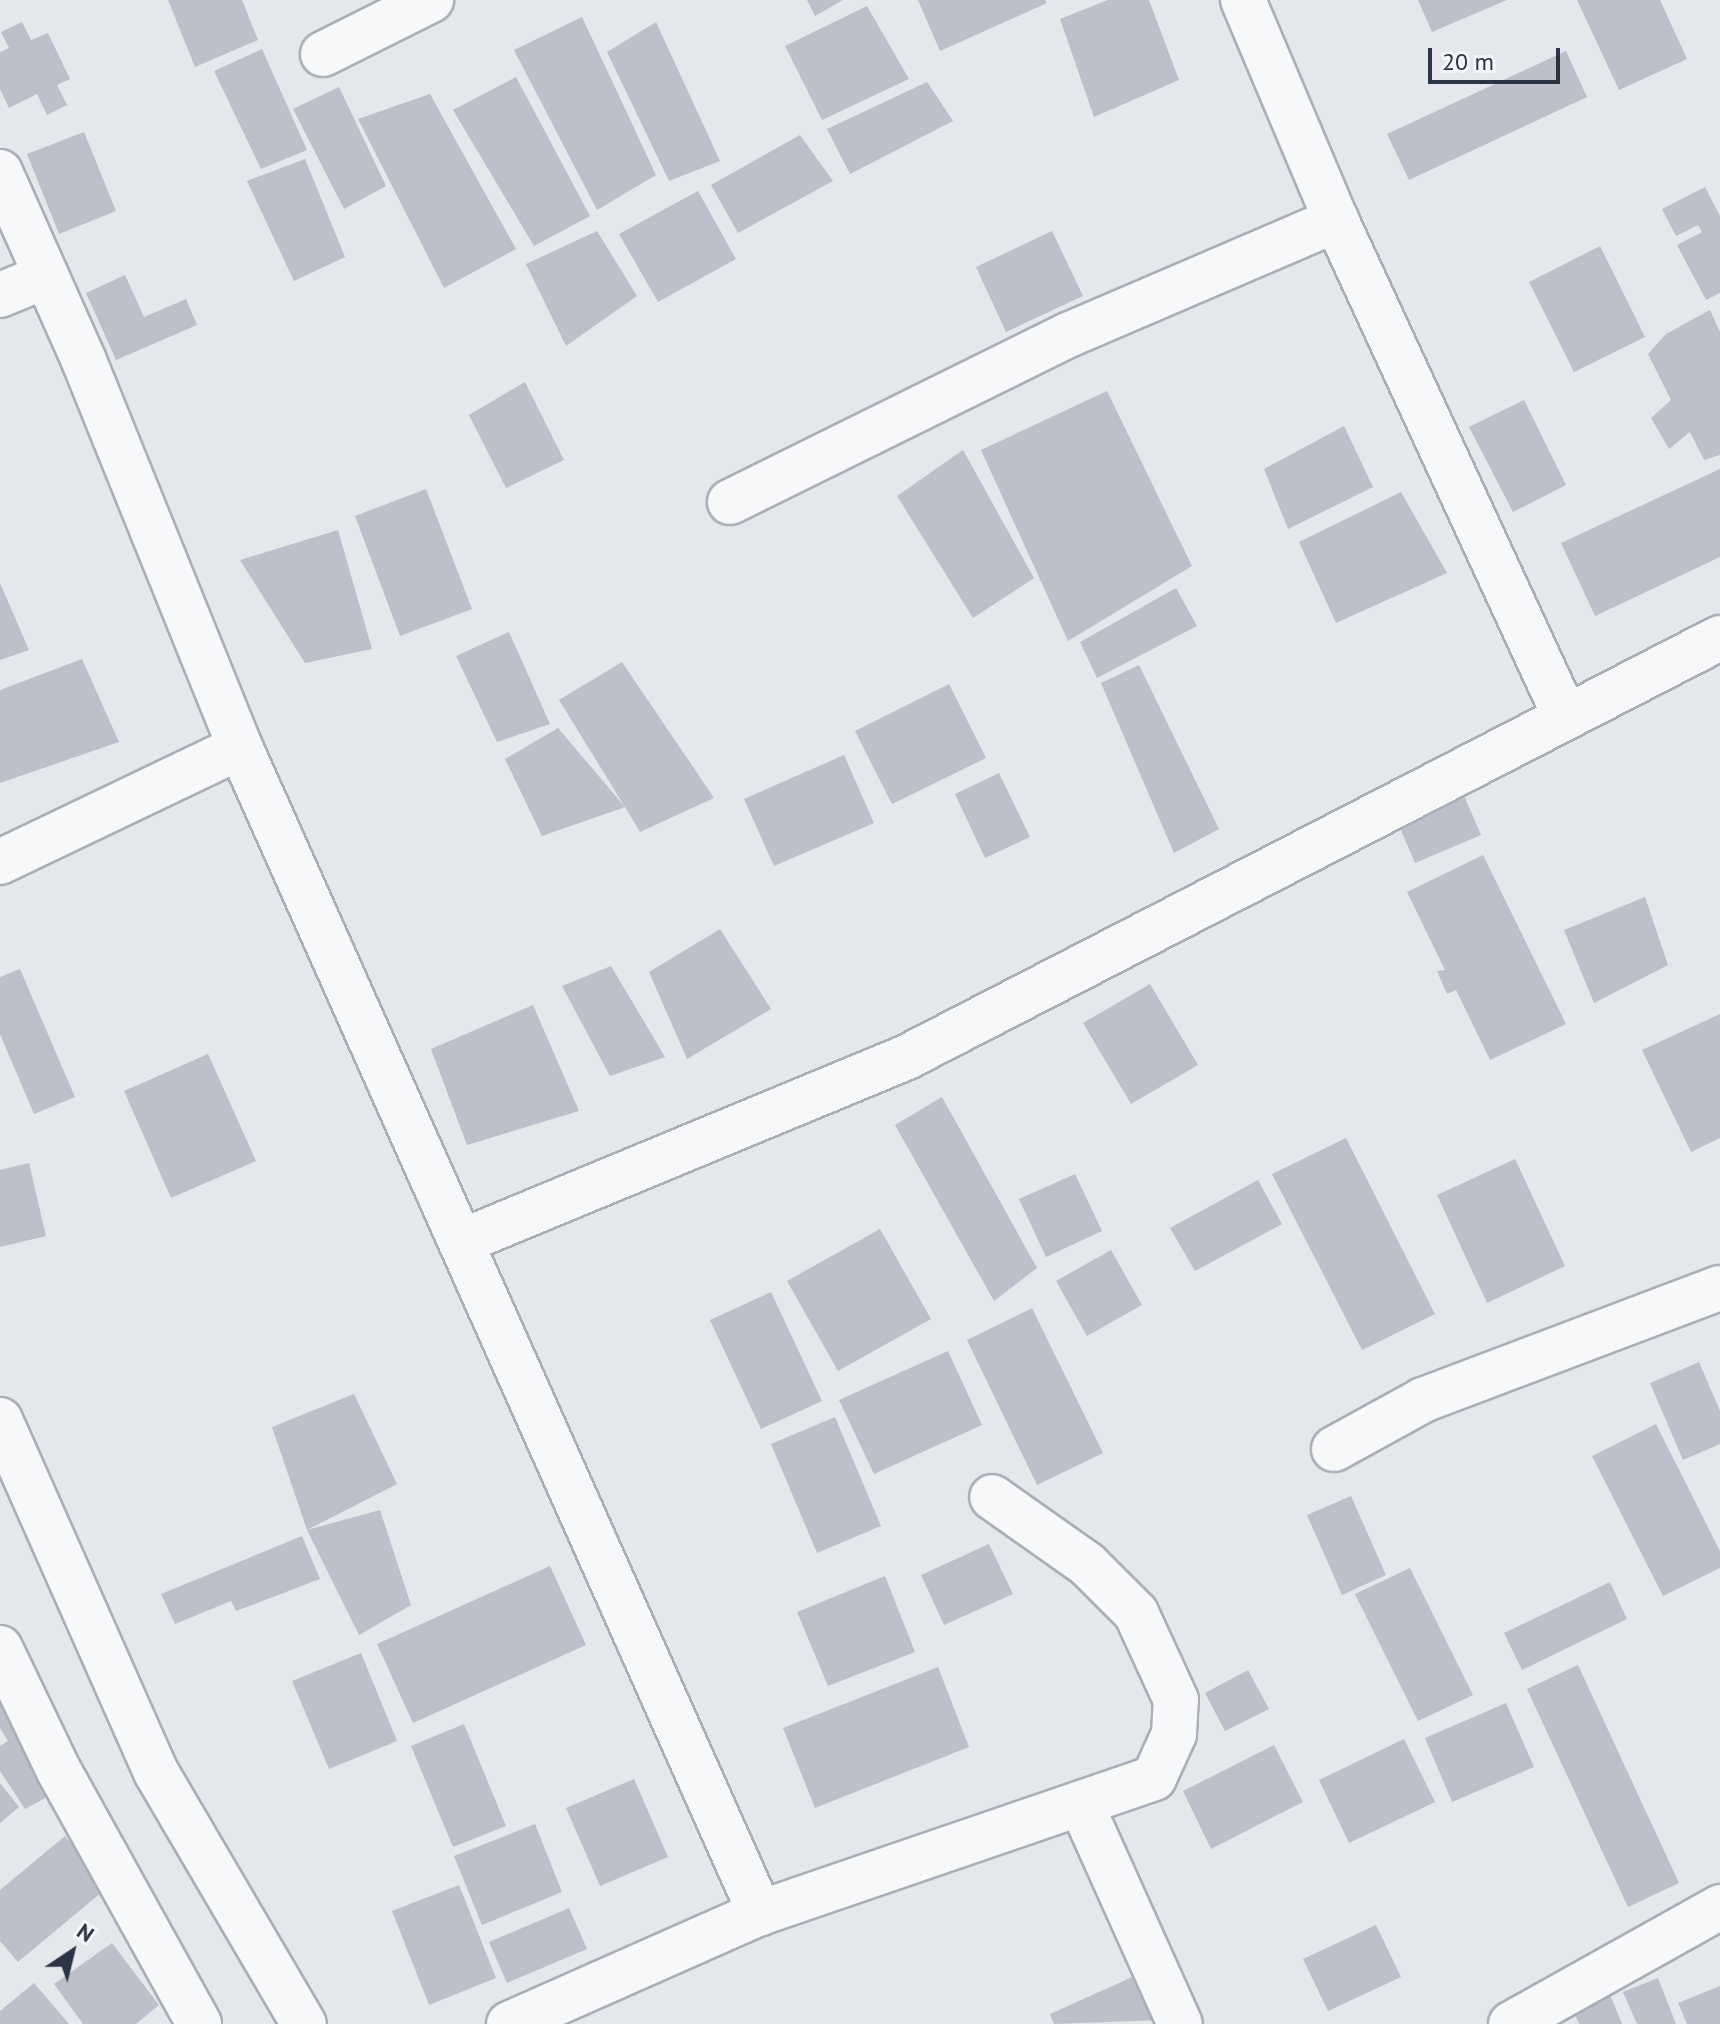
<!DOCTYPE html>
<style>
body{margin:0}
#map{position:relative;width:1720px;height:2024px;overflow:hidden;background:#e4e7ec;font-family:"PT Sans",sans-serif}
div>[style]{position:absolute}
.building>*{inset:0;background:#bbc0ca}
.roads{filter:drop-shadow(2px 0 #a9aeb7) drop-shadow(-2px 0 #a9aeb7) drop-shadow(0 2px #a9aeb7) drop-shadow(0 -2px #a9aeb7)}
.minor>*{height:44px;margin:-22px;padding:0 22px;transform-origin:22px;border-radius:22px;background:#f7f8fa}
span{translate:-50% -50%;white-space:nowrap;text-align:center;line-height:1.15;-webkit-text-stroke:7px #f4f6f9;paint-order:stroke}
.north{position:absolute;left:32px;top:1912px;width:80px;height:80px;-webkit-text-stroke:6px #f4f6f9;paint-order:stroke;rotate:35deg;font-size:22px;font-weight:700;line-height:32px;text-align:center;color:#2b3445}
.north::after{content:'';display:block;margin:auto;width:28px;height:36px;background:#2b3445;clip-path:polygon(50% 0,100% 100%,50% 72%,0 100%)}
.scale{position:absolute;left:1428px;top:48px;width:132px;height:36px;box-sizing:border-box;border:4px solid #2b3445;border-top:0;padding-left:10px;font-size:24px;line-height:28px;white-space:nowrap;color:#2b3445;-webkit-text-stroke:6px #f4f6f9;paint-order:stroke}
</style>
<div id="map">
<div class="building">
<i style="clip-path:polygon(168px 0,242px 0,258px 40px,195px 67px)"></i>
<i style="clip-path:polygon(807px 0,843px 0,815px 16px)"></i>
<i style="clip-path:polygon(918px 0,1045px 0,1047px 3px,940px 51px)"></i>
<i style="clip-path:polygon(1108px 0,1149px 0,1179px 80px,1094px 117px,1060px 19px)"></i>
<i style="clip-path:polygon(1418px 0,1507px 0,1432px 32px)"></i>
<i style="clip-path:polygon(1577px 0,1660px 0,1687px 59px,1619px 90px)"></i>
<i style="clip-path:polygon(867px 6px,909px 79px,822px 120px,785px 46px)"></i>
<i style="clip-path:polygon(582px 17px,656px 175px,597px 210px,514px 50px)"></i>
<i style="clip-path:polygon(22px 22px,31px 40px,48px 33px,70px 79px,57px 85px,67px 105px,47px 115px,37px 94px,9px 108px,0 89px,0 52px,9px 48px,1px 32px)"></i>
<i style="clip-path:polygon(656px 22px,720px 161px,669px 181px,607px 52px)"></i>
<i style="clip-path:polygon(262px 49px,307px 150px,261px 169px,214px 71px)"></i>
<i style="clip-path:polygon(1566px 51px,1587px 97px,1409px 180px,1387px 134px)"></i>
<i style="clip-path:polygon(516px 77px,590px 216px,534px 246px,453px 110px)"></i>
<i style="clip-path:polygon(927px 82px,953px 121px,850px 174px,827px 129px)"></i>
<i style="clip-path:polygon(339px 87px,386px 186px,344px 209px,293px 109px)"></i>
<i style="clip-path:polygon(430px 94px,516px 249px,444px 288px,358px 119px)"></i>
<i style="clip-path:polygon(84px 132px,116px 211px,59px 234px,27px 154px)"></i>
<i style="clip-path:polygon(800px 135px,833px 181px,738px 233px,711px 185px)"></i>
<i style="clip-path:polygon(305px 159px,345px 257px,294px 281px,247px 181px)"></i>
<i style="clip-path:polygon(1705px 187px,1720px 216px,1720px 293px,1706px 300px,1677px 245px,1702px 232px,1698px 225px,1676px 236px,1662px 209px)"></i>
<i style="clip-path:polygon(698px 191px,736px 259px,658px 302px,619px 234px)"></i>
<i style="clip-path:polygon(597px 231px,637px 296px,566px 346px,526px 264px)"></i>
<i style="clip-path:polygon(1052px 231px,1083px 296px,1006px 332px,976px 267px)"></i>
<i style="clip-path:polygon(1600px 246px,1645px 337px,1574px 372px,1529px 282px)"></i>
<i style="clip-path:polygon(125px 275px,144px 317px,186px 299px,197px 325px,116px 360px,86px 293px)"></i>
<i style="clip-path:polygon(1710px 310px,1720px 332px,1720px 455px,1704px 460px,1690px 432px,1669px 449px,1651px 418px,1671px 400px,1648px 354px,1666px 334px)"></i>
<i style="clip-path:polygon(525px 382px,564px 460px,506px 488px,469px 415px)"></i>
<i style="clip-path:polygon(1107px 391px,1192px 566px,1068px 641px,981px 450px)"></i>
<i style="clip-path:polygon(1524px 400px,1566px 485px,1513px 512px,1469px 427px)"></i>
<i style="clip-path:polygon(1344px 426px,1373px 487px,1288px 529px,1264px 469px)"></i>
<i style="clip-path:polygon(963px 450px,1034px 578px,973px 618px,897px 496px)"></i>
<i style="clip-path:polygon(1720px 469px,1720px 557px,1595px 616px,1561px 543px)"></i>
<i style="clip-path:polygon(426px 489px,472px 609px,400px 636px,355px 516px)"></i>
<i style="clip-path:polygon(1401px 492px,1447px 573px,1336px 623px,1299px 542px)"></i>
<i style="clip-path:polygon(338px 530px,372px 649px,305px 663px,240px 560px)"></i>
<i style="clip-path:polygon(0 583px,29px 650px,0 660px)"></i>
<i style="clip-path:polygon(1176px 588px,1197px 626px,1097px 678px,1080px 642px)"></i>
<i style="clip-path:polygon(509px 632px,550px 724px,497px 742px,456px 656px)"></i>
<i style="clip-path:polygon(82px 659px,119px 742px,0 783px,0 690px)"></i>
<i style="clip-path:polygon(622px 662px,714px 798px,640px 832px,625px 807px,542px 836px,505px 759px,558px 728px,625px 807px,559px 700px)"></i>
<i style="clip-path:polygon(1139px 665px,1219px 829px,1174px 853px,1101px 683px)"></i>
<i style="clip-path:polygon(949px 684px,986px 758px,892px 804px,855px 731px)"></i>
<i style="clip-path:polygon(844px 755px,874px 823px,774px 866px,744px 799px)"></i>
<i style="clip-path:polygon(999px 773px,1030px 837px,985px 858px,955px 794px)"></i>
<i style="clip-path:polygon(1459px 784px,1481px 835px,1415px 863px,1393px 812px)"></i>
<i style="clip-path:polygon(1483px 855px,1566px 1024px,1490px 1060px,1456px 990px,1447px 994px,1437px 971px,1445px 970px,1407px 892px)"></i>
<i style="clip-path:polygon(1645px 897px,1668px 965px,1594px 1003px,1564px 930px)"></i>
<i style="clip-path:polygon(720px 929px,771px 1009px,687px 1059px,649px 972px)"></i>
<i style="clip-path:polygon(611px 966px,665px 1057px,610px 1076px,562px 986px)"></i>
<i style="clip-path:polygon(20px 969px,75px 1097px,34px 1114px,0 1034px,0 977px)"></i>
<i style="clip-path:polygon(1150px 984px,1198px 1065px,1131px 1104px,1083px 1023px)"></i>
<i style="clip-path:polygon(533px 1005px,579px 1111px,467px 1145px,431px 1049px)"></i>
<i style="clip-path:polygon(1720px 1014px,1720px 1138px,1691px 1152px,1642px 1050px)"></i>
<i style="clip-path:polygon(208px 1054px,256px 1161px,171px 1198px,124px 1091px)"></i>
<i style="clip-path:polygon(942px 1097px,1037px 1268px,994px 1301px,895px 1125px)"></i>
<i style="clip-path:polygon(1346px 1138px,1435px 1314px,1362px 1350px,1272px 1174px)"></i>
<i style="clip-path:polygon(1515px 1159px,1565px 1266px,1487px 1303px,1437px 1195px)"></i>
<i style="clip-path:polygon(29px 1163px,46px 1236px,0 1247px,0 1170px)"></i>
<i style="clip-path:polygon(1075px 1174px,1102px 1231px,1046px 1257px,1019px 1199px)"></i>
<i style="clip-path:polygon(1258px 1180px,1282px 1224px,1195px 1271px,1170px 1228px)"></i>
<i style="clip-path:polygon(880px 1229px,931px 1319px,838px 1371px,787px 1281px)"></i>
<i style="clip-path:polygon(1111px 1250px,1142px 1305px,1087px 1336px,1056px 1281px)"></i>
<i style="clip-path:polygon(771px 1292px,822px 1401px,761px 1429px,710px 1320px)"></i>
<i style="clip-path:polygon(1032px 1308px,1103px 1453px,1037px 1485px,967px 1340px)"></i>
<i style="clip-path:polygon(948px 1351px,982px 1425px,874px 1474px,839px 1400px)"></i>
<i style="clip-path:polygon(1699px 1362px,1720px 1411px,1720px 1444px,1683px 1460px,1650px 1383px)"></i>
<i style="clip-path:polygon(354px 1394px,397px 1484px,307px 1530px,272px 1427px)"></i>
<i style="clip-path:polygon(835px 1417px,881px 1526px,817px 1553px,771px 1444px)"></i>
<i style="clip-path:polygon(1656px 1424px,1720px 1551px,1720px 1568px,1663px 1596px,1592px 1456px)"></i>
<i style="clip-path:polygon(1351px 1496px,1386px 1575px,1342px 1595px,1307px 1515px)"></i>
<i style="clip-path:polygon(380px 1510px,411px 1605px,359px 1635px,307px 1530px)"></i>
<i style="clip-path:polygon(302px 1536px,320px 1579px,236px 1611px,231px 1601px,175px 1624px,161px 1594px)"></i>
<i style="clip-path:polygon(989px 1544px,1013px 1594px,944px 1625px,921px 1575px)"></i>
<i style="clip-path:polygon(550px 1566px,586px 1645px,413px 1723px,377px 1644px)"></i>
<i style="clip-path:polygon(1410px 1568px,1473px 1695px,1418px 1721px,1355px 1594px)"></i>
<i style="clip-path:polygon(885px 1576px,915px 1652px,828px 1686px,797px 1612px)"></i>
<i style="clip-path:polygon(1610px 1582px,1627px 1619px,1522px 1670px,1504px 1633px)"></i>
<i style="clip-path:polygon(361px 1653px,397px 1741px,329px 1769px,292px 1681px)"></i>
<i style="clip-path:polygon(1578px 1665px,1679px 1883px,1628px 1907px,1527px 1689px)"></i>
<i style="clip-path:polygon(938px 1667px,969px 1747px,815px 1808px,783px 1728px)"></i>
<i style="clip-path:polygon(1248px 1670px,1269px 1709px,1225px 1731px,1205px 1693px)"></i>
<i style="clip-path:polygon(13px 1695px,58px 1791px,25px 1809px,0 1771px,0 1746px,8px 1741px,0 1728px,0 1703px)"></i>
<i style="clip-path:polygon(1506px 1703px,1534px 1767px,1452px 1802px,1425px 1738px)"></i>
<i style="clip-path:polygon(464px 1724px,506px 1826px,453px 1847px,411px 1746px)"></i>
<i style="clip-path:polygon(1404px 1739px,1435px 1802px,1349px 1843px,1319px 1780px)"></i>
<i style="clip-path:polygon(1274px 1745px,1303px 1802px,1211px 1849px,1183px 1791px)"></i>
<i style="clip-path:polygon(634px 1779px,668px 1857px,600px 1886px,566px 1808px)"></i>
<i style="clip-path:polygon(0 1783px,19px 1807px,0 1823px)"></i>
<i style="clip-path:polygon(535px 1824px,562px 1892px,482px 1925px,454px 1856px)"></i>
<i style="clip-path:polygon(65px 1836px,108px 1887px,18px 1962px,0 1941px,0 1890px)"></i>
<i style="clip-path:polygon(459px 1885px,496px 1978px,429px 2005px,392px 1911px)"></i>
<i style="clip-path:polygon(569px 1908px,587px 1949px,507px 1983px,489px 1942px)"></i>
<i style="clip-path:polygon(1376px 1925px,1401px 1977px,1328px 2011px,1303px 1959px)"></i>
<i style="clip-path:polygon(112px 1943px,159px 2005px,136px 2024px,83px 2024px,54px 1984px)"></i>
<i style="clip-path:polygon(1139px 1974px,1160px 2020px,1054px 2024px,1050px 2014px)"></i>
<i style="clip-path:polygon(1658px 1978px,1676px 2024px,1637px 2024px,1623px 1992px)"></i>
<i style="clip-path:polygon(34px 1983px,69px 2024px,0 2024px,0 2011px)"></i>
<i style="clip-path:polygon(1720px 1986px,1720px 2024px,1687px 2024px,1678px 2003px)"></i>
<i style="clip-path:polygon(1609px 1992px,1622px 2024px,1579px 2024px,1572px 2007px)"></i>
</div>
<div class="roads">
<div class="minor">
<i style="left:1243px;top:0;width:239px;rotate:67.1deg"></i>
<i style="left:1336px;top:220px;width:544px;rotate:65.22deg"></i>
<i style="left:323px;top:54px;width:121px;rotate:-26.6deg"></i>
<i style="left:0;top:172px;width:207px;rotate:66deg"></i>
<i style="left:84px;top:361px;width:416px;rotate:68deg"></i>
<i style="left:240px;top:747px;width:1277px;rotate:65.96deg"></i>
<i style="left:0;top:295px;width:50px;rotate:-22.4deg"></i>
<i style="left:730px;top:502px;width:377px;rotate:-26.3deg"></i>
<i style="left:1068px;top:335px;width:292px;rotate:-23.2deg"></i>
<i style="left:0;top:862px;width:266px;rotate:-25.6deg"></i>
<i style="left:463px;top:1241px;width:481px;rotate:-22.5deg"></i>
<i style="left:907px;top:1057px;width:915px;rotate:-27.27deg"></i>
<i style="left:0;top:1420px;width:385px;rotate:66.1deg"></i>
<i style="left:156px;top:1772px;width:292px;rotate:59.6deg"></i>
<i style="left:1334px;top:1449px;width:102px;rotate:-28.8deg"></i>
<i style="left:1423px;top:1400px;width:317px;rotate:-20.7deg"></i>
<i style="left:0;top:1648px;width:136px;rotate:64.4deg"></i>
<i style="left:59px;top:1771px;width:289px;rotate:61deg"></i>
<i style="left:1081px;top:1804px;width:241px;rotate:65.8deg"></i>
<i style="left:509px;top:2024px;width:274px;rotate:-23.9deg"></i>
<i style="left:760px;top:1913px;width:416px;rotate:-18.9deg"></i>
<i style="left:1154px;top:1778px;width:48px;rotate:-65.6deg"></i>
<i style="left:1174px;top:1734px;width:34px;rotate:-87deg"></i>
<i style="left:1176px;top:1700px;width:96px;rotate:-114.7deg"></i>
<i style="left:1136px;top:1613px;width:69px;rotate:-135deg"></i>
<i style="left:1087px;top:1564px;width:116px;rotate:-144.8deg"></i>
<i style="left:1511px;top:2024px;width:240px;rotate:-29.2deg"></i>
</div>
</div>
<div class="north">N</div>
<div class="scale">20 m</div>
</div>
